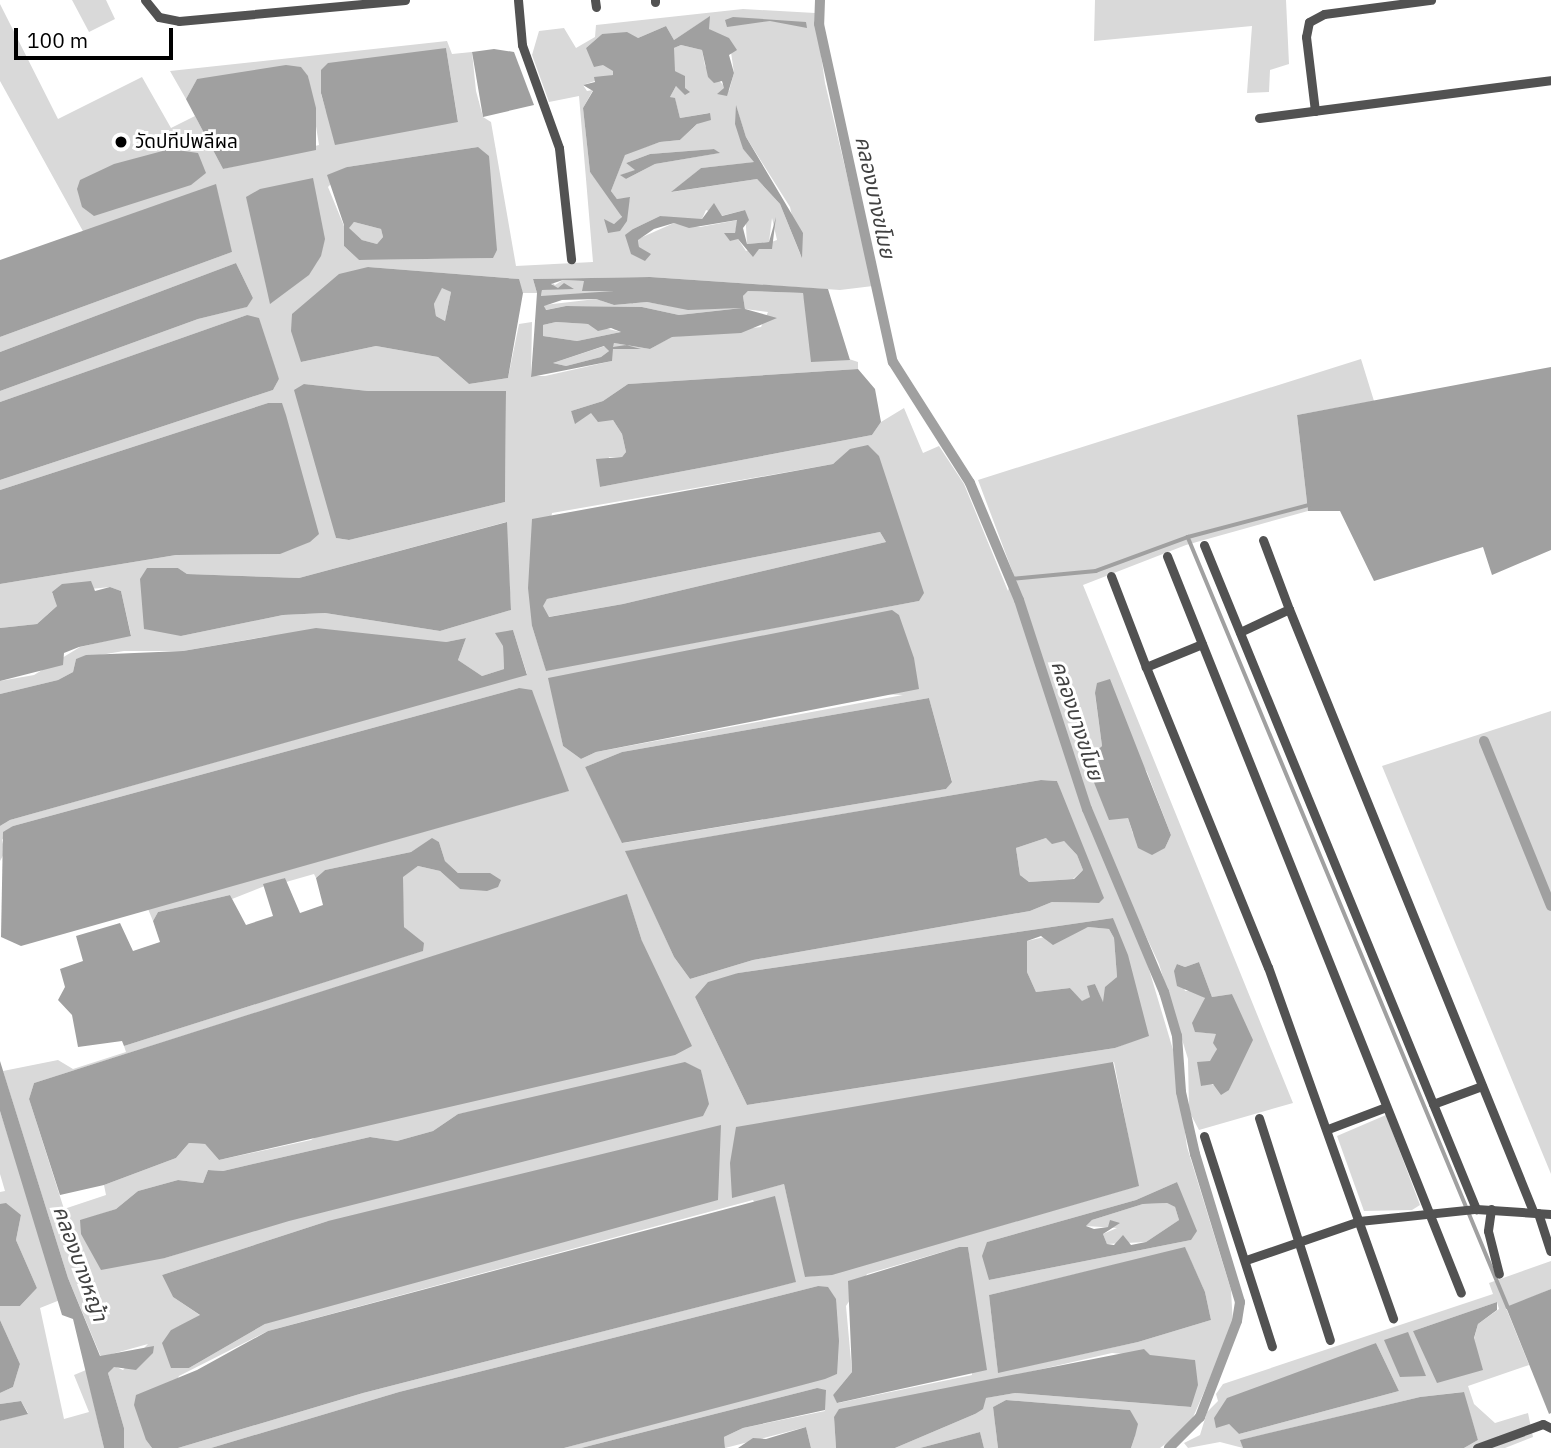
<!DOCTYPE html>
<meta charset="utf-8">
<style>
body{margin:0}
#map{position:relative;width:1551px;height:1448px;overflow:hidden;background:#fff;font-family:"IBM Plex Sans","Noto Sans Thai",sans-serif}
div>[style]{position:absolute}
.green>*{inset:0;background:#d9d9d9}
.water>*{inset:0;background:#a0a0a0}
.stream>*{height:3.5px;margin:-1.75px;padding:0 1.75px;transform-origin:1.75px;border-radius:1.75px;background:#a0a0a0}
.canal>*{height:10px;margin:-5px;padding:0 5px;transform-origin:5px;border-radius:5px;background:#a0a0a0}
.street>*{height:9px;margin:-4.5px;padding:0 4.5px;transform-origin:4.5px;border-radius:4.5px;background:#525252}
.dots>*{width:19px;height:19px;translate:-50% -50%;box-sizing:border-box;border:4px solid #fff;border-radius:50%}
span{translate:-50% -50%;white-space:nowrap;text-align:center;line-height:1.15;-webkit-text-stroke:6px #fff;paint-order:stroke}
.poi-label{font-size:19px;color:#000}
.left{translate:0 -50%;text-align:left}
.water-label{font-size:21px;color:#414141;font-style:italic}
.scale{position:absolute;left:14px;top:28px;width:159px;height:32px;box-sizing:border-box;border:4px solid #000;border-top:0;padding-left:9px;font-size:21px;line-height:24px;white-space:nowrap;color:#000;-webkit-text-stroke:5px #fff;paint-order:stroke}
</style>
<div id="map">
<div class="green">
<i style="clip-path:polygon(72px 0,106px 0,115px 19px,89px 32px)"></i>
<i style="clip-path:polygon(1095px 0,1286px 0,1289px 64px,1270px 70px,1269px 92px,1247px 93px,1252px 26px,1094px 41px)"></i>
<i style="clip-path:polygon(evenodd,0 4px,58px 119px,142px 77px,171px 128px,195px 116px,223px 169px,319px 145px,308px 76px,197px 79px,186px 99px,170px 71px,447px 41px,452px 54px,472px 52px,476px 91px,483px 117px,491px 122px,516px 266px,593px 262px,579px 96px,549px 102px,532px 55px,539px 31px,564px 28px,576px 48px,595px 37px,596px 25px,743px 9px,815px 13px,825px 83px,873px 286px,840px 290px,650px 277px,533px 279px,537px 293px,523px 293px,518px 279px,368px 267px,301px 362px,376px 346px,438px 357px,469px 384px,508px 378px,519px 324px,532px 322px,531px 376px,545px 376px,612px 361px,612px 349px,627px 347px,612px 347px,614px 343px,650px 349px,671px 337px,761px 327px,768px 312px,745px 309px,743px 296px,748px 291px,803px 293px,807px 312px,846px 358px,858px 362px,858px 369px,628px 384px,603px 401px,571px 411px,573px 416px,591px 412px,613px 420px,622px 434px,626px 452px,622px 457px,609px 457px,600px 487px,872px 435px,881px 422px,904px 408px,923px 453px,939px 446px,964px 484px,1008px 591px,1013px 573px,978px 480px,1361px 359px,1374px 401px,1297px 415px,1308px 511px,1186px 545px,1083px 585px,1293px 1103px,1199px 1130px,1189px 1111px,1188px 1059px,1159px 964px,1076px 786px,1148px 966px,1174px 1053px,1187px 1147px,1231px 1290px,1233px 1325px,1191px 1422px,1176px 1436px,1160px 1448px,1131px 1448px,1135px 1436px,1130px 1410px,1006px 1400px,993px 1407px,998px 1448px,984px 1448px,980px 1432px,920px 1448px,895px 1448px,975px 1414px,985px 1398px,1015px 1393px,1191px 1407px,1195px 1360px,1112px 1353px,834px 1417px,836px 1448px,811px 1448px,806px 1427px,725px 1448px,724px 1437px,743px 1428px,825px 1411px,817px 1388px,581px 1448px,564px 1448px,837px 1374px,818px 1286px,399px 1392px,211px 1448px,178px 1448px,363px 1393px,795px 1282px,753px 1200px,268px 1331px,179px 1376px,146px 1440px,152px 1448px,124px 1448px,124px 1428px,108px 1373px,114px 1366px,123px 1370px,148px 1344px,101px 1357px,68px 1278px,3px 1071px,58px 1060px,73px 1069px,126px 1052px,124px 1046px,422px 951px,404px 927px,402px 877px,418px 866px,440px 871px,460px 889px,489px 873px,458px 873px,445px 861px,439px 842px,432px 839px,411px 852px,325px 870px,316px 878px,314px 874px,286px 882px,285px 878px,232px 899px,230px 895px,158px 912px,153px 921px,148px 909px,568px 791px,519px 688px,13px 826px,2px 840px,5px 852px,0 861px,0 826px,10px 820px,527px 674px,513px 630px,503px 646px,504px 669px,482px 676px,458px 660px,466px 638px,446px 642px,269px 636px,183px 651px,124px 651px,76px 659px,73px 672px,58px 680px,0 694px,0 681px,34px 675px,80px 647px,131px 635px,121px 591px,110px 587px,52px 593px,58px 605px,37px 624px,0 628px,0 584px,176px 555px,280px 554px,268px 403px,0 490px,0 480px,273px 390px,279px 379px,247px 315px,0 402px,0 391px,198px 319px,246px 307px,253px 298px,236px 263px,0 352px,0 337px,232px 252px,102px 227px,84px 233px,0 81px,0 4px,709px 17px,709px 29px,731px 52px,734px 73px,729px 91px,705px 66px,702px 50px,681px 45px,674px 48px,671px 57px,675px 71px,684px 76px,685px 88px,676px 86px,670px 97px,675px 99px,680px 118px,709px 113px,680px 140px,660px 142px,625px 154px,611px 191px,617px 199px,630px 198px,619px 231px,605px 220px,614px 224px,622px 218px,619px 210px,590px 172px,583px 108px,593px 90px,587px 91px,583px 85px,613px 75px,613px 70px,586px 48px,602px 34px,638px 38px,666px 26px,674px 40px,709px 17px,0 4px,446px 48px,458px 121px,326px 111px,321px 94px,446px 48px,0 4px,736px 106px,746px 137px,790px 207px,801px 256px,780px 204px,757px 179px,672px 192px,701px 168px,755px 162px,743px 149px,736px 106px,0 4px,478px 147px,492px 258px,359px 260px,344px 246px,344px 226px,328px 187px,347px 167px,478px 147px,0 4px,714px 149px,719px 153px,655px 164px,626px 179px,621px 175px,636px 170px,626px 163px,650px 154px,714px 149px,0 4px,706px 210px,721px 216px,745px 210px,747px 244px,769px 242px,772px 218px,777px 240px,746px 251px,738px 239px,725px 233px,735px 233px,738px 220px,700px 227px,674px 223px,638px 239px,639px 247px,631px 254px,633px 229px,660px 216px,692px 222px,702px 219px,706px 210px,0 4px,304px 384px,368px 391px,506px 391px,505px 502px,349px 540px,336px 538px,304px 384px,0 4px,850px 450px,919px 601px,546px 670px,532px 626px,552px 513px,833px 464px,850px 450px,0 4px,506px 522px,511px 610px,440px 631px,325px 613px,283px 615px,181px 636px,178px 568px,187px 574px,299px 578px,506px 522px,0 4px,549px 678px,903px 695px,596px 752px,581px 759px,563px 746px,549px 678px,0 4px,1095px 694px,1147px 772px,1171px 835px,1165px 848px,1133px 834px,1128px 818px,1085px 759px,1102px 746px,1095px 694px,0 4px,929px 698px,952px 781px,946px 789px,623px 843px,585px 767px,622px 752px,929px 698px,0 4px,1041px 780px,1057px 781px,1099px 903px,1052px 902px,1030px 911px,753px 960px,690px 979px,674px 957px,626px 851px,1041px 780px,0 4px,627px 895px,642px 941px,311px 1140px,219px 1160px,205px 1144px,189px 1143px,176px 1158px,104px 1185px,106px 1195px,64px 1209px,29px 1099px,34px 1083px,627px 895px,0 4px,1113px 918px,1148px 1035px,1115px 1048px,747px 1105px,695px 997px,738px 973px,1113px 918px,0 4px,1199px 962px,1212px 997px,1232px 994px,1237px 1009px,1244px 1051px,1229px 1090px,1208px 1083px,1202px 1086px,1217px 1049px,1217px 1034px,1196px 1032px,1205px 998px,1195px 991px,1185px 991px,1177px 964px,1185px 967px,1199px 962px,0 4px,1114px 1062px,1138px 1186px,832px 1274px,806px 1277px,784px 1184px,732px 1197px,732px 1191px,1114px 1062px,0 4px,701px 1070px,704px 1087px,165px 1258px,80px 1221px,116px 1209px,138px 1191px,178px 1180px,203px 1183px,208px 1170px,223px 1171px,370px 1137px,397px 1141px,433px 1131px,458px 1114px,701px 1070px,0 4px,1177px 1182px,1191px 1240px,989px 1280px,987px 1242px,1136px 1200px,1177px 1182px,0 4px,328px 1221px,265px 1324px,189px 1368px,171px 1330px,201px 1316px,173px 1297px,162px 1275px,328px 1221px,0 4px,959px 1247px,968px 1247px,972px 1277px,972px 1375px,838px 1403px,833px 1395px,852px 1372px,846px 1306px,867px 1274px,959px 1247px,0 4px,1185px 1248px,1205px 1292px,1211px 1320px,1138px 1342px,998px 1372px,989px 1295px,1185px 1248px)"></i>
<i style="clip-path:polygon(354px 222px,381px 229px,383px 237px,377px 244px,362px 240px,348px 228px)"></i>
<i style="clip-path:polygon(563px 280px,584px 281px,589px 289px,614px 291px,586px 297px,541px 296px,542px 290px,558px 288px,553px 287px,552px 282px,555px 285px)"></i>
<i style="clip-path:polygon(442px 287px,451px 292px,445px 321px,436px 316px,434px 304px)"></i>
<i style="clip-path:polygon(596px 299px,614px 305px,647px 302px,687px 309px,742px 308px,679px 315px,642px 307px,566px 306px,545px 310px,544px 305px)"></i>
<i style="clip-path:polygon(556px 322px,588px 324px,621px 332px,577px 341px,543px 336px,543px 325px)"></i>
<i style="clip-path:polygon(605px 346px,609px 351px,601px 357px,566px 366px,553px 363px)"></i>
<i style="clip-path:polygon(880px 532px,886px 542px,623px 604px,548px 617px,542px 606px,547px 599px,571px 594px)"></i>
<i style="clip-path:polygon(1551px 711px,1551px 1174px,1382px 766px)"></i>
<i style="clip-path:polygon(1046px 838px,1064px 841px,1077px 855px,1083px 870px,1073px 879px,1029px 882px,1020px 875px,1016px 848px)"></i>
<i style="clip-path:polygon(1088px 927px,1109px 929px,1114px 938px,1117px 977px,1103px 1003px,1095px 984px,1090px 997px,1082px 1002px,1070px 988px,1036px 992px,1027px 972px,1027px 941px)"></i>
<i style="clip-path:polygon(0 1111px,60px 1300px,40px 1308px,64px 1419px,89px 1412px,74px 1375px,86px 1370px,104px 1448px,0 1448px,0 1421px,28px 1413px,21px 1401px,0 1404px,0 1393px,13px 1387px,20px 1364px,0 1320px,0 1306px,20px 1306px,37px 1288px,16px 1240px,21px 1215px,0 1204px,0 1192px,5px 1191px,0 1174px)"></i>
<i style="clip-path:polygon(1386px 1115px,1420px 1205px,1412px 1210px,1364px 1211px,1337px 1136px)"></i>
<i style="clip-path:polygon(1167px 1203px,1175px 1207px,1179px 1220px,1146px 1242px,1107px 1244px,1103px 1234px,1117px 1228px,1086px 1226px,1092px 1220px,1143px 1204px)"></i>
<i style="clip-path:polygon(evenodd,1551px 1261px,1551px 1289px,1506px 1308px,1529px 1365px,1468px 1386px,1474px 1404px,1495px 1423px,1528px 1413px,1533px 1437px,1505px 1448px,1464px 1448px,1478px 1440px,1463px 1392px,1420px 1397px,1241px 1440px,1243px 1448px,1220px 1442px,1188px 1448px,1184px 1443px,1200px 1435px,1207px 1412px,1218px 1401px,1216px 1394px,1223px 1384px,1493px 1294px,1489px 1283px,1551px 1261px,1497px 1302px,1499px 1309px,1478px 1324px,1474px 1339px,1413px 1331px,1497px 1302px,1551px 1261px,1376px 1343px,1399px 1391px,1239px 1434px,1229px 1424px,1376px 1343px)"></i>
</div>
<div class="water">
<i style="clip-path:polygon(710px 16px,709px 29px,729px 38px,737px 50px,729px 55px,734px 73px,727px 96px,717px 94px,724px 88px,722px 81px,714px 83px,708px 77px,702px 50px,681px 45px,674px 48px,675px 71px,685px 76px,685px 88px,690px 92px,685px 95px,676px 86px,670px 97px,675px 98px,680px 118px,710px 113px,711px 120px,697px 124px,680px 140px,660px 142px,625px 155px,611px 191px,617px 199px,630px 197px,627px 221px,620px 231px,608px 233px,604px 219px,614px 224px,622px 217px,590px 172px,583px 108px,593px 91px,583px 85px,595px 82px,594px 77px,613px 75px,613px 71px,603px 65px,594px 67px,586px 48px,602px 34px,627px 32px,638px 38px,666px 26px,674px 40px)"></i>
<i style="clip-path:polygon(733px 17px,806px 22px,807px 28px,770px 21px,727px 27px,725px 20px)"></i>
<i style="clip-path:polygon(446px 48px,458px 122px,335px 145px,321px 93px,321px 70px,328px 63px)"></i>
<i style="clip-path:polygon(494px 49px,514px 52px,534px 105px,483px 117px,472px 52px)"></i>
<i style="clip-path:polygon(286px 65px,301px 67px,308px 76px,316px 108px,316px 150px,223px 169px,186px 99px,197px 79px)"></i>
<i style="clip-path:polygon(736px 105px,746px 137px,803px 233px,802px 258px,780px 204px,757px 179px,671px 192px,701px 168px,754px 162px,743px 149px,735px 124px)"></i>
<i style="clip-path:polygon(evenodd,478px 147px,489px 156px,497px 250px,493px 258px,359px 260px,344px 246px,344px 225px,327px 175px,347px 167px,478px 147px,354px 222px,381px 229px,383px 237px,377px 244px,362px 240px,349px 228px,354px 222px)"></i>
<i style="clip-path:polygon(170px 149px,198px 153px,206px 173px,191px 185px,94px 216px,82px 207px,77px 189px,80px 180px,114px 164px)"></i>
<i style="clip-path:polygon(714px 149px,720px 153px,655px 164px,626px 179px,620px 175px,635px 170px,626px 163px,650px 154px)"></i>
<i style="clip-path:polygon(313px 178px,325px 239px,321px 256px,309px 275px,270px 304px,246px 197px,260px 189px)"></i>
<i style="clip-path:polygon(216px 184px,232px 252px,0 337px,0 260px)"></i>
<i style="clip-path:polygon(714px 203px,722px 216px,745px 210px,749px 220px,743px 228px,747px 244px,769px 242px,776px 217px,772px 249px,759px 249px,753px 257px,738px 239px,730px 241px,724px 233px,735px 233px,737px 220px,689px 228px,674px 223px,654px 229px,638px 240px,639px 247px,651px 254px,645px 261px,631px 254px,625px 235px,633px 229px,660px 216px,702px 219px)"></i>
<i style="clip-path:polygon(236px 263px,253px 298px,247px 307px,198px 319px,0 391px,0 352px)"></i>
<i style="clip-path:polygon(evenodd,368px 267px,519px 279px,523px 293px,508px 378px,469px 384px,438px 357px,376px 346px,301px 362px,291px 331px,292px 314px,339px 274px,368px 267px,442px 288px,451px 292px,445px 321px,436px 316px,434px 304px,442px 288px)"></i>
<i style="clip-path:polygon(evenodd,650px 277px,828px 289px,850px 360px,811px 362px,803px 293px,748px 291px,743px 296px,745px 309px,777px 318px,741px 333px,672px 337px,650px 349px,614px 343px,613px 347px,626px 345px,641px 349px,613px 349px,612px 361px,531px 377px,537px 293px,533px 279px,650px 277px,563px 280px,584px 281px,582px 291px,614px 291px,541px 296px,542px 290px,574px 289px,564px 283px,558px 288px,551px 284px,563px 280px,650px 277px,596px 299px,614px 305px,647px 302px,688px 310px,742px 308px,679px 315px,642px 307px,566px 306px,546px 310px,544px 306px,562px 300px,596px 299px,650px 277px,556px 322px,588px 324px,598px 331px,611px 328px,621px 332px,577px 341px,543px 336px,543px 325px,556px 322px,650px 277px,604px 346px,609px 351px,601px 357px,566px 366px,553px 363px,604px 346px)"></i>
<i style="clip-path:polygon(247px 315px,259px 318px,279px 379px,273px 390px,0 480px,0 402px)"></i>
<i style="clip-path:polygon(1551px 367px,1551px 550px,1492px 575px,1483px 547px,1374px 581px,1340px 511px,1308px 511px,1297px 415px)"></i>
<i style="clip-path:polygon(858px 369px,875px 389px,881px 422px,872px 435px,600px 487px,596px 459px,622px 457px,626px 452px,622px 434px,613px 420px,598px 422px,591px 413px,575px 424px,571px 411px,603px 401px,628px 384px)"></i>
<i style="clip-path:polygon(304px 384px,368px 391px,506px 391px,505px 502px,349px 540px,336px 538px,294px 390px)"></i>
<i style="clip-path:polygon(268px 403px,282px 403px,286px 415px,319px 534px,310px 542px,280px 554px,176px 555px,0 584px,0 490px)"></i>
<i style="clip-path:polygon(evenodd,868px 445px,879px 456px,924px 593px,919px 601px,546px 671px,532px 626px,528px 588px,532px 519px,833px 464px,850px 449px,868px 445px,880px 532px,886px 542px,623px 604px,549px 617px,543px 606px,547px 599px,571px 594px,880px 532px)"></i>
<i style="clip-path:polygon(507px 522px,511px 610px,440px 631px,325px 613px,283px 615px,181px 636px,144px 629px,140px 579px,147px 568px,178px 568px,187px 574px,299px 578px)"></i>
<i style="clip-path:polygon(91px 581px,95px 591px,110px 587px,121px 591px,131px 636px,79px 647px,64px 653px,63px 665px,0 681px,0 628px,37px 624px,57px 606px,52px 592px,62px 584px)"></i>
<i style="clip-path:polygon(892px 610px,899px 615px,914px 658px,919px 689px,596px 752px,581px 759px,563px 746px,548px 678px)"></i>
<i style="clip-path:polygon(316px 628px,446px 642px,466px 638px,458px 660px,482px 676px,504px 669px,503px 646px,495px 633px,513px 630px,527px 675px,10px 820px,0 826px,0 694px,58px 680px,73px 672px,76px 659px,86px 655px,183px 651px)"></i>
<i style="clip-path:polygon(1110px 679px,1171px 835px,1165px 848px,1152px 855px,1138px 848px,1128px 818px,1109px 820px,1085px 760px,1102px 746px,1095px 693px,1097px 683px)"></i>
<i style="clip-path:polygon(519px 688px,532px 690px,569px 791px,21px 946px,1px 937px,3px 832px,13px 826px)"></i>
<i style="clip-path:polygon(929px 698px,952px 782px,946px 789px,622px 843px,585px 767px,622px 752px)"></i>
<i style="clip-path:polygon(evenodd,1041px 780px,1057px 781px,1104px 898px,1099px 903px,1052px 902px,1030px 911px,753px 960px,690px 979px,674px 957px,625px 851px,1041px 780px,1046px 838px,1052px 844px,1064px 841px,1077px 855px,1083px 870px,1074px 879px,1029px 882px,1020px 875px,1016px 848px,1046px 838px)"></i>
<i style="clip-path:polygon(432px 838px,439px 842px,445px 861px,458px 873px,490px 873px,501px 880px,498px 887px,487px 891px,460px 889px,440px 871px,418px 866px,403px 877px,404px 927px,424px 943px,423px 951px,124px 1046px,122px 1041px,78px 1047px,72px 1015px,58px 1000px,65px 987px,60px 969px,83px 961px,76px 936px,120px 923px,133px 951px,160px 942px,153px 921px,158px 912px,230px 895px,246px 925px,273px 916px,263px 884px,285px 878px,300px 913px,323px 905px,316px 878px,325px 870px,411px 852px)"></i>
<i style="clip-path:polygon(627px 894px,642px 941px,692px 1046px,675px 1055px,219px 1160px,205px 1144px,189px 1143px,176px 1158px,104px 1185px,60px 1195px,29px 1099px,34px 1083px)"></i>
<i style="clip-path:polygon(evenodd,1113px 918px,1128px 955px,1149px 1036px,1115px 1048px,747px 1105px,695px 997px,708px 982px,738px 973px,1113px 918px,1088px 927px,1109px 929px,1114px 938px,1117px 977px,1105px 987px,1103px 1002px,1095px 984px,1087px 986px,1090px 997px,1082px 1001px,1070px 988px,1036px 992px,1027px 972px,1027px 941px,1041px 936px,1053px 945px,1088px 927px)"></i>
<i style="clip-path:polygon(1199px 962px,1212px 997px,1232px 994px,1253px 1040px,1229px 1090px,1221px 1095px,1213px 1084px,1201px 1086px,1197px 1062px,1210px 1061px,1217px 1049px,1213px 1043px,1216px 1034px,1195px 1032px,1192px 1023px,1205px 998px,1177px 986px,1174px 971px,1177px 964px,1185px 967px)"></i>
<i style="clip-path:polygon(0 1061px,68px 1278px,100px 1356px,154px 1346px,153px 1353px,136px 1370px,114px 1367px,108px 1373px,124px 1428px,124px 1448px,104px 1448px,73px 1319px,62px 1315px,0 1111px)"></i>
<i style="clip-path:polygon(685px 1062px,701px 1070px,709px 1104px,703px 1116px,289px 1221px,165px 1258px,101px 1270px,81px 1234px,80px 1220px,116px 1209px,138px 1191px,178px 1180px,203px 1183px,208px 1170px,223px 1171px,370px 1137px,397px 1141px,433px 1131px,458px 1114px)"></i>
<i style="clip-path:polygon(1113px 1062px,1139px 1186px,832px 1275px,805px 1277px,784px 1184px,732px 1198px,730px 1163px,736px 1127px)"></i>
<i style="clip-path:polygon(721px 1125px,718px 1200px,265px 1324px,189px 1368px,171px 1368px,162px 1343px,171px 1330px,200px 1315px,173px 1297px,162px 1275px,328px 1221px)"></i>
<i style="clip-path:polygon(evenodd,1177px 1182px,1197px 1231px,1191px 1240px,989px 1280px,982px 1256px,987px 1242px,1136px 1200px,1177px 1182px,1167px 1203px,1175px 1207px,1179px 1220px,1146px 1242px,1131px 1245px,1123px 1235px,1114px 1245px,1107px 1244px,1103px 1234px,1120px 1223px,1110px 1220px,1108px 1227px,1094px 1229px,1086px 1226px,1092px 1220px,1143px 1204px,1167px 1203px)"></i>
<i style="clip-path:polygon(775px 1196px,796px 1282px,363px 1393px,178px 1448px,152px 1448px,146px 1440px,134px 1405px,136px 1395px,197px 1370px,268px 1331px)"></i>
<i style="clip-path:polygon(6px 1203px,21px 1215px,16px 1240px,37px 1288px,20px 1306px,0 1306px,0 1204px)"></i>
<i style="clip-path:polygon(959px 1247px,968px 1247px,987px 1370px,837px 1403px,833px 1395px,852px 1372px,848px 1281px)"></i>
<i style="clip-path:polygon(1185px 1247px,1205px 1292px,1211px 1320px,1138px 1342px,998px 1373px,989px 1295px)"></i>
<i style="clip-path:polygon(818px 1286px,828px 1287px,836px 1299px,839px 1341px,837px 1374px,825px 1379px,564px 1448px,211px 1448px,399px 1392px)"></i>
<i style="clip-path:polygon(1551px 1289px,1551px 1413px,1549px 1414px,1506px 1307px)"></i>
<i style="clip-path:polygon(1497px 1302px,1497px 1310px,1478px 1324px,1474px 1338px,1483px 1370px,1437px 1383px,1413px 1331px)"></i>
<i style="clip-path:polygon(0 1320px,20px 1364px,13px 1387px,0 1393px)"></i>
<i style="clip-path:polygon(1408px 1332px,1426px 1376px,1400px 1377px,1384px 1340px)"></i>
<i style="clip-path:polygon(1376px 1343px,1399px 1391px,1239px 1434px,1229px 1424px,1216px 1428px,1214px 1418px,1227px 1398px)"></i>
<i style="clip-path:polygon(1144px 1349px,1150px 1355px,1195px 1360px,1198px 1385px,1191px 1407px,1015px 1393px,986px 1398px,983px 1409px,975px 1414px,895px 1448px,836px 1448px,834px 1417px,839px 1409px)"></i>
<i style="clip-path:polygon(817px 1388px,826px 1390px,825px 1410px,743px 1428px,724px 1437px,725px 1448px,581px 1448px)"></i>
<i style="clip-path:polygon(1464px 1392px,1478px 1440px,1464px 1448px,1243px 1448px,1240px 1440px,1420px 1397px)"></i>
<i style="clip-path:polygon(1006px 1400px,1130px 1410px,1138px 1424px,1135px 1436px,1131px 1448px,998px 1448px,993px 1407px)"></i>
<i style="clip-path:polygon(21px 1401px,28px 1414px,0 1421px,0 1404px)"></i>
<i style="clip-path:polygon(806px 1427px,811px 1448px,738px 1448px,753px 1438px,766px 1439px)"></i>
<i style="clip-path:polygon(980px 1432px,984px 1448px,920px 1448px)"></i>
</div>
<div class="stream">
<i style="left:1188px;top:537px;width:834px;rotate:67.43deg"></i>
<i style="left:1010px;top:579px;width:86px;rotate:-5.3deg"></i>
<i style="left:1096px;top:571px;width:98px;rotate:-20.3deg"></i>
<i style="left:1188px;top:537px;width:125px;rotate:-14.8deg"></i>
</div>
<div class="canal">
<i style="left:820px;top:0;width:24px;rotate:92deg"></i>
<i style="left:819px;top:24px;width:346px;rotate:77.7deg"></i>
<i style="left:893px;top:362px;width:143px;rotate:57.5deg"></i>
<i style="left:970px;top:483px;width:127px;rotate:67.3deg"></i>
<i style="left:1019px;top:600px;width:220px;rotate:72deg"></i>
<i style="left:1087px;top:809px;width:199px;rotate:67.2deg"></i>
<i style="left:1164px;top:992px;width:46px;rotate:73.5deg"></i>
<i style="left:1177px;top:1036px;width:56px;rotate:85.9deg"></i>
<i style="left:1181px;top:1092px;width:64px;rotate:77.3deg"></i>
<i style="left:1195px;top:1154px;width:155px;rotate:73.1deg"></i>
<i style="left:1240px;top:1302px;width:19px;rotate:99deg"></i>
<i style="left:1237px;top:1321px;width:103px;rotate:111.1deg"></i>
<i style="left:1200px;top:1417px;width:44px;rotate:135deg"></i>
<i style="left:1484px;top:741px;width:178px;rotate:67.9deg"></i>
</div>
<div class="street">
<i style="left:145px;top:0;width:22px;rotate:51deg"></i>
<i style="left:159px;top:17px;width:20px;rotate:11deg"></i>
<i style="left:179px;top:21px;width:227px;rotate:-5.3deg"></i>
<i style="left:518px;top:0;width:45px;rotate:84.9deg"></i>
<i style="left:522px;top:45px;width:109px;rotate:70.2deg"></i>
<i style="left:559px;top:148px;width:112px;rotate:83.8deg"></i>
<i style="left:595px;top:0;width:7px;rotate:82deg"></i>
<i style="left:655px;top:0;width:2px;rotate:90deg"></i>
<i style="left:1315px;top:111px;width:75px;rotate:-96.9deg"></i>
<i style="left:1306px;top:37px;width:15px;rotate:-79deg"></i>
<i style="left:1309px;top:22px;width:17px;rotate:-28deg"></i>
<i style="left:1324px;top:14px;width:108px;rotate:-7.5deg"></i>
<i style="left:1259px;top:118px;width:294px;rotate:-7.4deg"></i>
<i style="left:1263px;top:540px;width:74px;rotate:69.4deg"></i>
<i style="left:1204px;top:545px;width:718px;rotate:67.72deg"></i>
<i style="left:1167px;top:556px;width:793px;rotate:68.25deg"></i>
<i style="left:1111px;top:576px;width:97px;rotate:69deg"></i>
<i style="left:1240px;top:632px;width:54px;rotate:-25.1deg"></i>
<i style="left:1289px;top:609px;width:650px;rotate:67.94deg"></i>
<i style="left:1202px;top:644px;width:61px;rotate:157.7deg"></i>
<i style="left:1146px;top:667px;width:324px;rotate:67.9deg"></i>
<i style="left:1268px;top:967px;width:373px;rotate:70.4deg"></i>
<i style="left:1433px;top:1104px;width:52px;rotate:-20.2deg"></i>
<i style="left:1259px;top:1118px;width:233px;rotate:72.3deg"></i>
<i style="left:1328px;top:1129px;width:62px;rotate:-20.8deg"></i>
<i style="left:1204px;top:1136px;width:221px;rotate:72.1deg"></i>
<i style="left:1491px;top:1209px;width:22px;rotate:98deg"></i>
<i style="left:1488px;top:1231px;width:44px;rotate:75.7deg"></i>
<i style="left:1538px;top:1213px;width:40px;rotate:72deg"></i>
<i style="left:1246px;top:1260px;width:120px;rotate:-19deg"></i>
<i style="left:1359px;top:1221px;width:118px;rotate:-5.9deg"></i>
<i style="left:1476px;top:1209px;width:75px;rotate:3.8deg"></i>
<i style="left:1477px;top:1448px;width:70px;rotate:-20deg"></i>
<i style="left:1543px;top:1424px;width:9px;rotate:27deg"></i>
</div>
<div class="dots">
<i style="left:121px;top:142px;background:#000"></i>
</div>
<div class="poi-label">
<span class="left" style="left:135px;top:142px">วัดปทีปพลีผล</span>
</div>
<div class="water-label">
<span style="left:876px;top:197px;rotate:78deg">คลองบางขโมย</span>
<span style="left:1078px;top:720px;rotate:72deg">คลองบางขโมย</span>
<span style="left:81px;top:1263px;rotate:70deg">คลองบางหญ้า</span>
</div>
<div class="scale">100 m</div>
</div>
